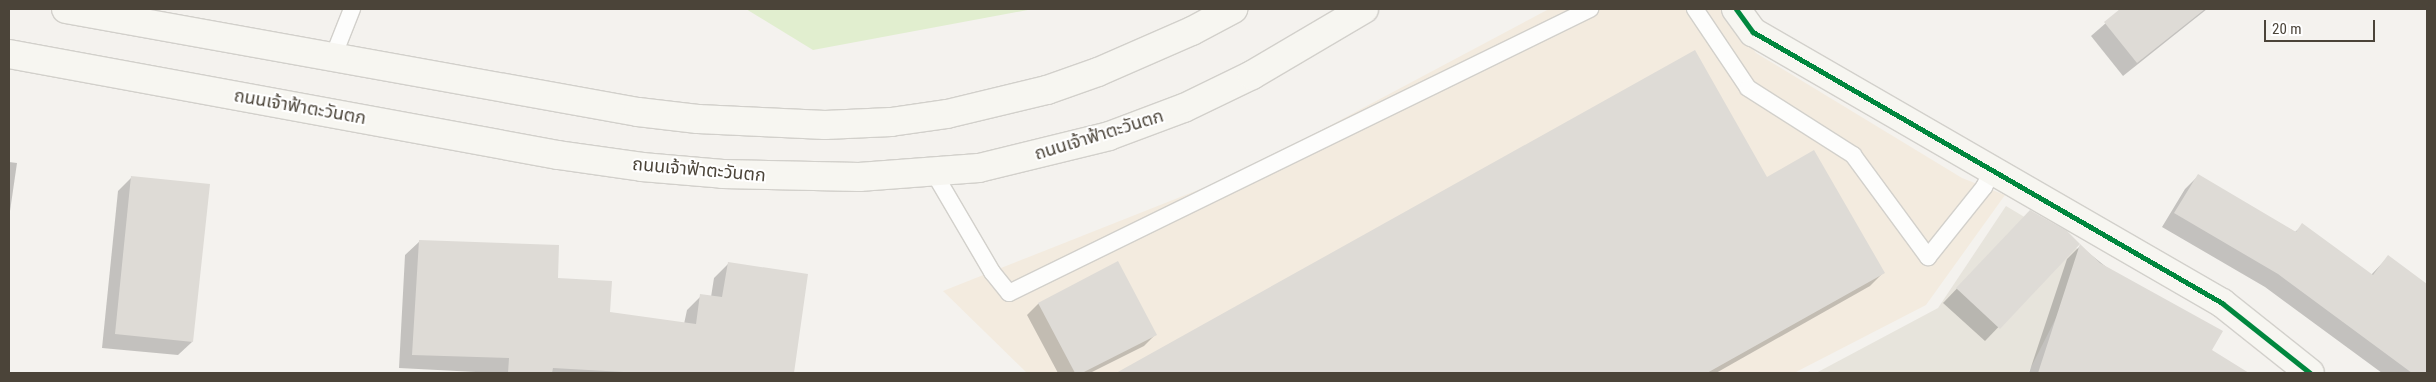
<!DOCTYPE html>
<meta charset="utf-8">
<style>
body{margin:0}
#map{position:relative;width:2436px;height:382px;overflow:hidden;background:#f4f2ee;font-family:"Roboto Condensed","Noto Sans Thai",sans-serif}
div>[style]{position:absolute}
.residential>*{inset:0;background:#e7e4dc}
.commercial>*{inset:0;background:#f3ebdf}
.green>*{inset:0;background:#e1eecf}
.shadow>*{inset:0;background:#0003}
.building>*{inset:0;background:#dedbd6}
.roads{filter:drop-shadow(1px 0 #d2d0cb) drop-shadow(-1px 0 #d2d0cb) drop-shadow(0 1px #d2d0cb) drop-shadow(0 -1px #d2d0cb)}
.lane>*{height:16px;margin:-8px;padding:0 8px;transform-origin:8px;border-radius:8px;background:#fdfdfc}
.secondary>*{height:28px;margin:-14px;padding:0 14px;transform-origin:14px;border-radius:14px;background:#f7f6f1}
.cycleway>*{height:5px;margin:-2.5px;padding:0 2.5px;transform-origin:2.5px;border-radius:2.5px;background:#00873e}
span{translate:-50% -50%;white-space:nowrap;text-align:center;line-height:1.15;-webkit-text-stroke:4px #fff;paint-order:stroke}
.street-label{font-size:18px;color:#4b4439}
.frame{position:absolute;inset:0;border:10px solid #4b4439;pointer-events:none}
.scale{position:absolute;left:2264px;top:20px;width:111px;height:22px;box-sizing:border-box;border:2px solid #4b4439;border-top:0;padding-left:6px;font-size:15px;line-height:18px;white-space:nowrap;color:#4b4439;-webkit-text-stroke:4px #fff;paint-order:stroke}
</style>
<div id="map">
<div class="residential">
<i style="clip-path:polygon(2006px 206px,2088px 255px,2028px 373px,1816px 373px,1938px 308px)"></i>
</div>
<div class="commercial">
<i style="clip-path:polygon(1549px 9px,1722px 9px,1756px 53px,1962px 178px,2005px 195px,1926px 305px,1794px 373px,1027px 373px,943px 291px,1241px 173px)"></i>
</div>
<div class="green">
<i style="clip-path:polygon(746px 9px,1033px 9px,813px 50px)"></i>
</div>
<div class="shadow">
<i style="clip-path:polygon(2122px 9px,2207px 9px,2123px 76px,2091px 36px)"></i>
<i style="clip-path:polygon(9px 162px,17px 163px,9px 218px)"></i>
<i style="clip-path:polygon(2198px 176px,2295px 232px,2303px 225px,2371px 275px,2388px 257px,2427px 285px,2427px 373px,2382px 373px,2265px 287px,2162px 227px,2185px 189px)"></i>
<i style="clip-path:polygon(132px 177px,192px 342px,178px 355px,102px 348px,118px 191px)"></i>
<i style="clip-path:polygon(1767px 178px,1883px 273px,1870px 286px,1716px 373px,1136px 373px,1134px 370px)"></i>
<i style="clip-path:polygon(2017px 226px,2078px 244px,1985px 341px,1943px 303px)"></i>
<i style="clip-path:polygon(420px 241px,556px 279px,608px 313px,684px 324px,687px 310px,701px 296px,711px 297px,714px 278px,728px 264px,807px 275px,793px 373px,495px 373px,399px 368px,405px 255px)"></i>
<i style="clip-path:polygon(2080px 246px,2210px 350px,2247px 373px,2029px 373px,2067px 259px)"></i>
<i style="clip-path:polygon(1117px 263px,1155px 335px,1144px 346px,1090px 373px,1058px 373px,1027px 315px,1038px 304px)"></i>
</div>
<div class="building">
<i style="clip-path:polygon(2120px 9px,2205px 9px,2137px 63px,2104px 22px)"></i>
<i style="clip-path:polygon(1695px 50px,1767px 177px,1814px 150px,1885px 273px,1707px 373px,1116px 373px)"></i>
<i style="clip-path:polygon(2198px 174px,2296px 232px,2302px 223px,2373px 275px,2388px 255px,2427px 284px,2427px 373px,2412px 373px,2278px 274px,2174px 213px)"></i>
<i style="clip-path:polygon(131px 176px,210px 184px,193px 342px,115px 334px)"></i>
<i style="clip-path:polygon(2030px 210px,2067px 231px,2080px 244px,2000px 329px,1956px 288px)"></i>
<i style="clip-path:polygon(419px 240px,559px 245px,558px 278px,612px 281px,610px 312px,696px 324px,700px 294px,722px 297px,728px 262px,808px 274px,794px 373px,641px 373px,553px 368px,552px 373px,508px 373px,509px 358px,412px 355px)"></i>
<i style="clip-path:polygon(2080px 244px,2100px 263px,2223px 331px,2212px 350px,2249px 373px,2038px 373px)"></i>
<i style="clip-path:polygon(1118px 261px,1157px 335px,1082px 373px,1075px 373px,1038px 303px)"></i>
</div>
<div class="roads">
<div class="lane">
<i style="left:1695px;top:9px;width:95px;rotate:56.1deg"></i>
<i style="left:1748px;top:88px;width:125px;rotate:32.5deg"></i>
<i style="left:1853px;top:155px;width:127px;rotate:53.7deg"></i>
<i style="left:1928px;top:257px;width:90px;rotate:-51.3deg"></i>
<i style="left:1984px;top:187px;width:18px;rotate:-63deg"></i>
<i style="left:333px;top:57px;width:52px;rotate:-68.4deg"></i>
<i style="left:934px;top:173px;width:115px;rotate:59.6deg"></i>
<i style="left:992px;top:272px;width:27px;rotate:51deg"></i>
<i style="left:1009px;top:293px;width:647px;rotate:-26.05deg"></i>
</div>
<div class="secondary">
<i style="left:66px;top:9px;width:581px;rotate:10.21deg"></i>
<i style="left:638px;top:112px;width:60px;rotate:6.7deg"></i>
<i style="left:698px;top:119px;width:127px;rotate:2.7deg"></i>
<i style="left:825px;top:125px;width:66px;rotate:-2.6deg"></i>
<i style="left:891px;top:122px;width:57px;rotate:-8.1deg"></i>
<i style="left:947px;top:114px;width:103px;rotate:-13.5deg"></i>
<i style="left:1047px;top:90px;width:54px;rotate:-19.4deg"></i>
<i style="left:1098px;top:72px;width:103px;rotate:-23.6deg"></i>
<i style="left:1192px;top:31px;width:47px;rotate:-28.2deg"></i>
<i style="left:1736px;top:9px;width:29px;rotate:54deg"></i>
<i style="left:1753px;top:32px;width:542px;rotate:30.02deg"></i>
<i style="left:2222px;top:303px;width:112px;rotate:38.5deg"></i>
<i style="left:9px;top:54px;width:558px;rotate:10.42deg"></i>
<i style="left:558px;top:155px;width:85px;rotate:8.1deg"></i>
<i style="left:642px;top:167px;width:81px;rotate:4.9deg"></i>
<i style="left:723px;top:174px;width:136px;rotate:1.3deg"></i>
<i style="left:859px;top:177px;width:120px;rotate:-4.3deg"></i>
<i style="left:979px;top:168px;width:134px;rotate:-13.8deg"></i>
<i style="left:1109px;top:136px;width:80px;rotate:-20.5deg"></i>
<i style="left:1184px;top:108px;width:76px;rotate:-25.9deg"></i>
<i style="left:1252px;top:75px;width:130px;rotate:-30.5deg"></i>
</div>
</div>
<div class="cycleway">
<i style="left:1736px;top:9px;width:29px;rotate:54deg"></i>
<i style="left:1753px;top:32px;width:542px;rotate:30.02deg"></i>
<i style="left:2222px;top:303px;width:112px;rotate:38.5deg"></i>
</div>
<div class="street-label">
<span style="left:300px;top:107px;rotate:10deg">ถนนเจ้าฟ้าตะวันตก</span>
<span style="left:1099px;top:135px;rotate:-17deg">ถนนเจ้าฟ้าตะวันตก</span>
<span style="left:699px;top:170px;rotate:5deg">ถนนเจ้าฟ้าตะวันตก</span>
</div>
<div class="frame"></div>
<div class="scale">20 m</div>
</div>
